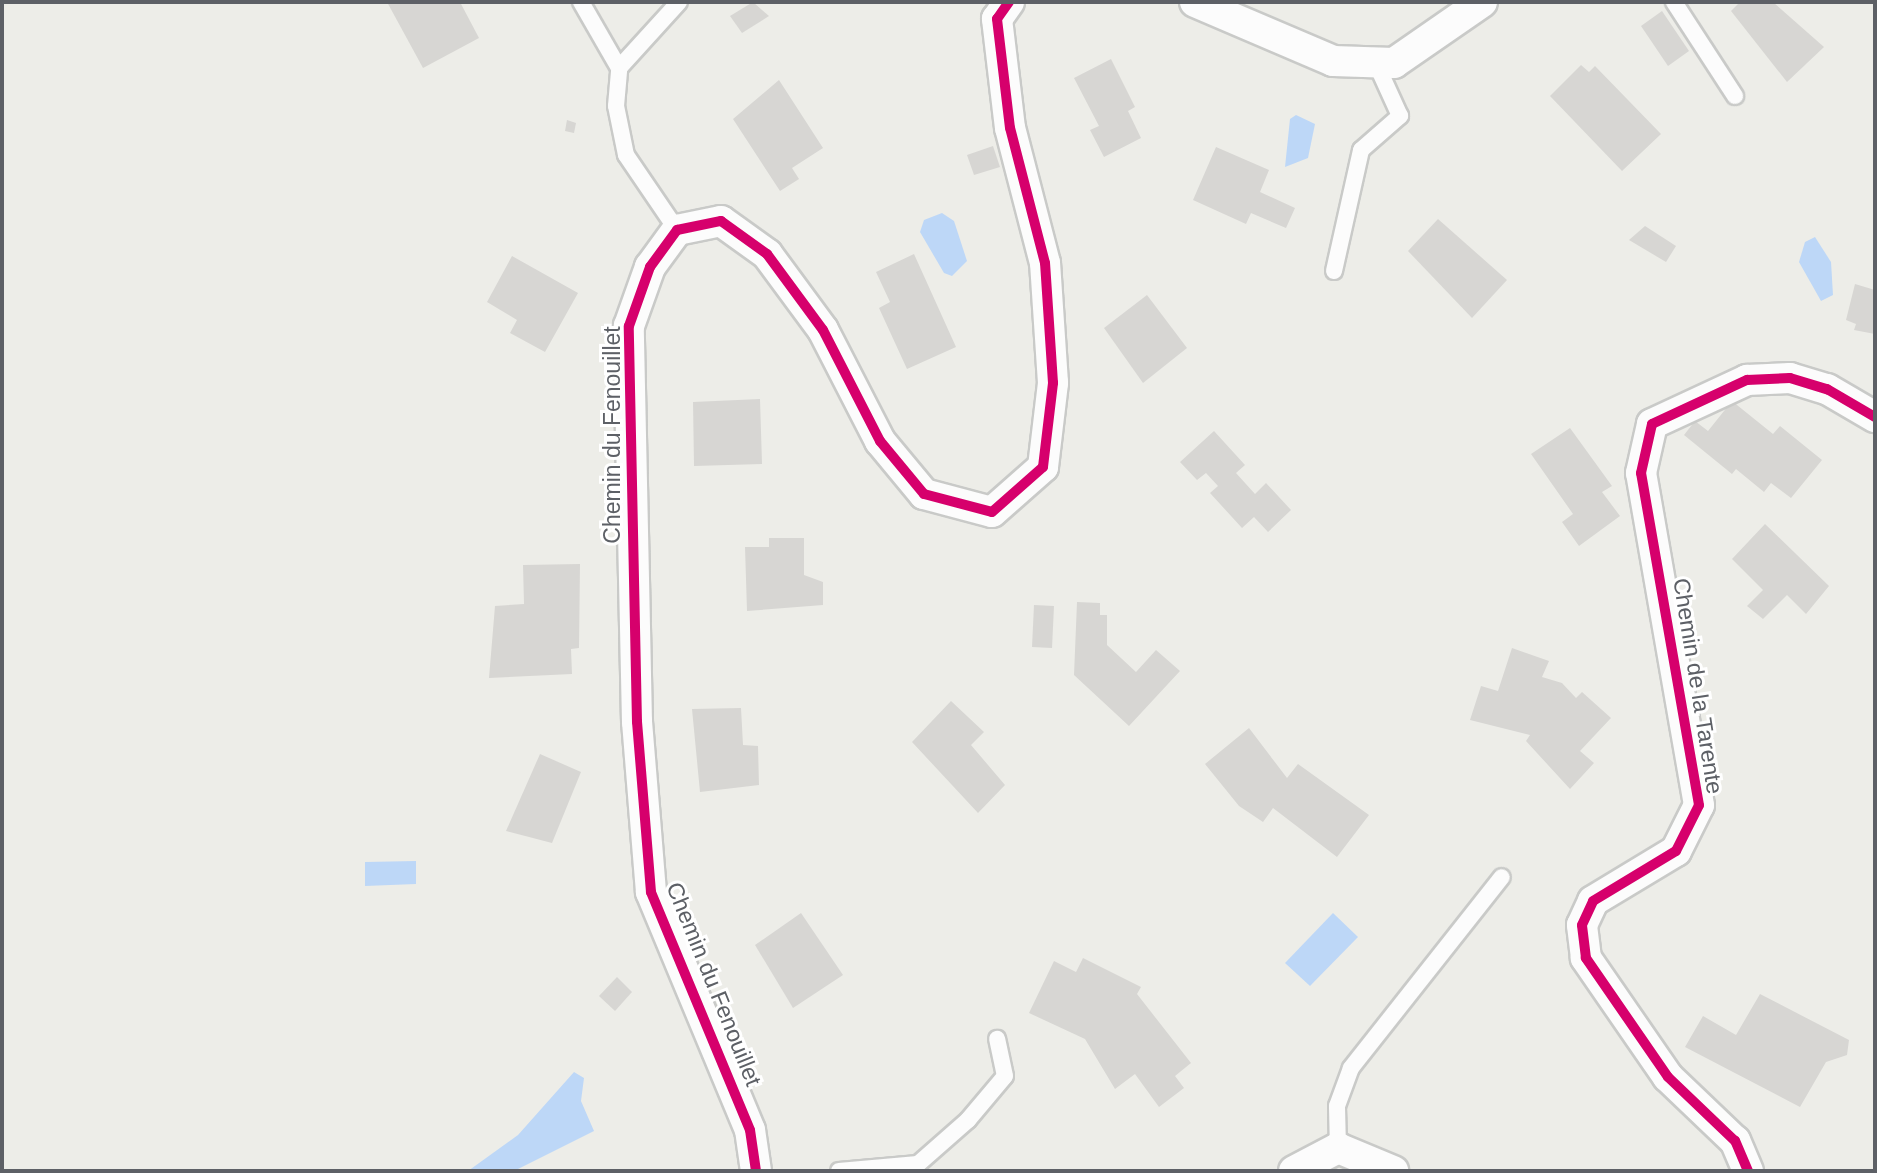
<!DOCTYPE html>
<style>
body{margin:0}
#map{position:relative;width:1877px;height:1173px;overflow:hidden;background:#edede8;font-family:Helvetica,sans-serif}
div>[style]{position:absolute}
.water>*{inset:0;background:#bdd7f7}
.building>*{inset:0;background:#d7d6d3}
.roads{filter:drop-shadow(2px 0 #c9cac8) drop-shadow(-2px 0 #c9cac8) drop-shadow(0 2px #c9cac8) drop-shadow(0 -2px #c9cac8)}
.lane>*{height:16px;margin:-8px;padding:0 8px;transform-origin:8px;border-radius:8px;background:#fcfcfc}
.street>*{height:30px;margin:-15px;padding:0 15px;transform-origin:15px;border-radius:15px;background:#fcfcfc}
.cycleway>*{height:10px;margin:-5px;padding:0 5px;transform-origin:5px;border-radius:5px;background:#d6006c}
span{translate:-50% -50%;white-space:nowrap;text-align:center;line-height:1.15;-webkit-text-stroke:6px #fff;paint-order:stroke}
.street-label{font-size:23px;color:#5d6066}
.frame{position:absolute;inset:0;border:4px solid #5d6066;pointer-events:none}
</style>
<div id="map">
<div class="water">
<i style="clip-path:polygon(1296px 115px,1315px 124px,1308px 158px,1285px 167px,1290px 119px)"></i>
<i style="clip-path:polygon(942px 213px,954px 221px,967px 261px,952px 276px,944px 273px,920px 232px,924px 220px)"></i>
<i style="clip-path:polygon(1815px 237px,1831px 262px,1833px 295px,1821px 301px,1799px 262px,1805px 242px)"></i>
<i style="clip-path:polygon(416px 861px,416px 884px,365px 886px,365px 862px)"></i>
<i style="clip-path:polygon(1333px 913px,1358px 937px,1310px 986px,1285px 963px)"></i>
<i style="clip-path:polygon(574px 1072px,584px 1078px,581px 1101px,594px 1131px,514px 1171px,468px 1171px,518px 1135px)"></i>
</div>
<div class="building">
<i style="clip-path:polygon(387px 2px,460px 2px,479px 38px,423px 68px)"></i>
<i style="clip-path:polygon(753px 2px,769px 16px,742px 33px,730px 16px)"></i>
<i style="clip-path:polygon(1740px 2px,1773px 2px,1824px 47px,1787px 82px,1731px 11px)"></i>
<i style="clip-path:polygon(1662px 11px,1689px 51px,1668px 66px,1641px 26px)"></i>
<i style="clip-path:polygon(1111px 59px,1135px 107px,1128px 111px,1141px 138px,1104px 157px,1090px 130px,1099px 126px,1074px 78px)"></i>
<i style="clip-path:polygon(1581px 65px,1589px 72px,1595px 66px,1661px 134px,1622px 171px,1550px 96px)"></i>
<i style="clip-path:polygon(779px 80px,823px 148px,792px 168px,799px 179px,780px 191px,733px 119px)"></i>
<i style="clip-path:polygon(567px 120px,576px 123px,574px 133px,565px 131px)"></i>
<i style="clip-path:polygon(993px 146px,1000px 167px,974px 175px,967px 155px)"></i>
<i style="clip-path:polygon(1216px 147px,1269px 170px,1260px 192px,1295px 208px,1286px 228px,1251px 213px,1246px 224px,1193px 200px)"></i>
<i style="clip-path:polygon(1438px 219px,1507px 280px,1472px 318px,1408px 251px)"></i>
<i style="clip-path:polygon(1645px 226px,1676px 246px,1666px 262px,1629px 240px)"></i>
<i style="clip-path:polygon(914px 254px,956px 347px,907px 369px,879px 308px,890px 302px,876px 272px)"></i>
<i style="clip-path:polygon(512px 256px,578px 293px,545px 352px,510px 333px,517px 320px,487px 302px)"></i>
<i style="clip-path:polygon(1855px 284px,1875px 290px,1875px 334px,1854px 330px,1856px 324px,1846px 320px)"></i>
<i style="clip-path:polygon(1147px 295px,1187px 348px,1143px 383px,1104px 328px)"></i>
<i style="clip-path:polygon(760px 399px,762px 464px,694px 466px,693px 402px)"></i>
<i style="clip-path:polygon(1732px 401px,1773px 434px,1780px 426px,1822px 460px,1791px 498px,1771px 483px,1764px 492px,1736px 469px,1732px 474px,1684px 435px,1695px 421px,1708px 431px)"></i>
<i style="clip-path:polygon(1570px 428px,1612px 486px,1602px 492px,1620px 516px,1579px 546px,1562px 522px,1573px 514px,1531px 454px)"></i>
<i style="clip-path:polygon(1214px 431px,1245px 465px,1236px 473px,1255px 494px,1266px 483px,1291px 510px,1268px 532px,1254px 517px,1242px 528px,1210px 493px,1218px 486px,1206px 473px,1197px 480px,1180px 462px)"></i>
<i style="clip-path:polygon(1765px 524px,1829px 586px,1806px 614px,1787px 595px,1763px 619px,1747px 606px,1763px 590px,1732px 559px)"></i>
<i style="clip-path:polygon(769px 538px,804px 538px,804px 575px,823px 582px,823px 605px,747px 611px,745px 547px,769px 547px)"></i>
<i style="clip-path:polygon(580px 564px,579px 648px,571px 649px,572px 674px,489px 678px,495px 606px,524px 604px,523px 565px)"></i>
<i style="clip-path:polygon(1077px 602px,1100px 603px,1100px 615px,1107px 615px,1107px 645px,1136px 672px,1156px 650px,1180px 671px,1129px 726px,1074px 675px)"></i>
<i style="clip-path:polygon(1034px 605px,1054px 606px,1052px 648px,1032px 647px)"></i>
<i style="clip-path:polygon(1512px 648px,1549px 661px,1542px 677px,1562px 683px,1576px 698px,1582px 692px,1611px 718px,1580px 751px,1594px 763px,1570px 789px,1526px 741px,1530px 735px,1470px 720px,1481px 686px,1498px 691px)"></i>
<i style="clip-path:polygon(951px 701px,984px 732px,971px 745px,1005px 785px,978px 813px,912px 742px)"></i>
<i style="clip-path:polygon(741px 708px,743px 745px,758px 746px,759px 785px,700px 792px,692px 709px)"></i>
<i style="clip-path:polygon(1249px 728px,1287px 778px,1298px 764px,1369px 815px,1337px 857px,1273px 808px,1263px 822px,1239px 806px,1205px 764px)"></i>
<i style="clip-path:polygon(540px 754px,581px 772px,552px 843px,506px 831px)"></i>
<i style="clip-path:polygon(801px 913px,843px 975px,793px 1008px,755px 945px)"></i>
<i style="clip-path:polygon(1083px 958px,1141px 987px,1137px 994px,1191px 1063px,1175px 1076px,1184px 1088px,1159px 1107px,1135px 1074px,1115px 1089px,1085px 1039px,1029px 1013px,1054px 961px,1076px 972px)"></i>
<i style="clip-path:polygon(617px 977px,632px 992px,615px 1011px,599px 996px)"></i>
<i style="clip-path:polygon(1760px 994px,1849px 1040px,1847px 1055px,1826px 1062px,1800px 1107px,1685px 1047px,1703px 1016px,1736px 1035px)"></i>
</div>
<div class="roads">
<div class="lane">
<i style="left:581px;top:2px;width:76px;rotate:60.1deg"></i>
<i style="left:1674px;top:2px;width:112px;rotate:57deg"></i>
<i style="left:677px;top:230px;width:91px;rotate:-124.2deg"></i>
<i style="left:626px;top:155px;width:50px;rotate:-101.5deg"></i>
<i style="left:616px;top:106px;width:38px;rotate:-85deg"></i>
<i style="left:619px;top:68px;width:89px;rotate:-47.7deg"></i>
<i style="left:1334px;top:271px;width:124px;rotate:-77.4deg"></i>
<i style="left:1361px;top:150px;width:52px;rotate:-41.1deg"></i>
<i style="left:1400px;top:116px;width:58px;rotate:-114.4deg"></i>
<i style="left:1338px;top:1148px;width:42px;rotate:-91.4deg"></i>
<i style="left:1337px;top:1106px;width:40px;rotate:-69.8deg"></i>
<i style="left:1351px;top:1068px;width:243px;rotate:-51.7deg"></i>
<i style="left:839px;top:1171px;width:79px;rotate:-5.1deg"></i>
<i style="left:918px;top:1164px;width:67px;rotate:-41.3deg"></i>
<i style="left:968px;top:1120px;width:57px;rotate:-49.9deg"></i>
<i style="left:1005px;top:1076px;width:38px;rotate:-102deg"></i>
</div>
<div class="street">
<i style="left:1195px;top:2px;width:150px;rotate:23.1deg"></i>
<i style="left:1333px;top:61px;width:61px;rotate:1.9deg"></i>
<i style="left:1394px;top:63px;width:107px;rotate:-34.7deg"></i>
<i style="left:756px;top:1171px;width:41px;rotate:-98.3deg"></i>
<i style="left:750px;top:1130px;width:258px;rotate:-112.6deg"></i>
<i style="left:651px;top:892px;width:171px;rotate:-94.7deg"></i>
<i style="left:637px;top:722px;width:396px;rotate:-91.2deg"></i>
<i style="left:629px;top:326px;width:63px;rotate:-70.4deg"></i>
<i style="left:650px;top:267px;width:46px;rotate:-53.9deg"></i>
<i style="left:677px;top:230px;width:45px;rotate:-11.6deg"></i>
<i style="left:721px;top:221px;width:57px;rotate:35.7deg"></i>
<i style="left:767px;top:254px;width:94px;rotate:53.6deg"></i>
<i style="left:823px;top:330px;width:125px;rotate:62.8deg"></i>
<i style="left:880px;top:441px;width:69px;rotate:50.3deg"></i>
<i style="left:924px;top:494px;width:70px;rotate:14.8deg"></i>
<i style="left:992px;top:512px;width:68px;rotate:-41.4deg"></i>
<i style="left:1043px;top:467px;width:85px;rotate:-83.2deg"></i>
<i style="left:1053px;top:383px;width:120px;rotate:-93.8deg"></i>
<i style="left:1045px;top:263px;width:139px;rotate:-104.5deg"></i>
<i style="left:1010px;top:128px;width:110px;rotate:-96.8deg"></i>
<i style="left:997px;top:19px;width:21px;rotate:-55deg"></i>
<i style="left:1294px;top:1171px;width:50px;rotate:-27.6deg"></i>
<i style="left:1338px;top:1148px;width:60px;rotate:22.7deg"></i>
<i style="left:1748px;top:1171px;width:33px;rotate:-113deg"></i>
<i style="left:1735px;top:1141px;width:93px;rotate:-136.3deg"></i>
<i style="left:1668px;top:1077px;width:145px;rotate:-124.6deg"></i>
<i style="left:1586px;top:958px;width:33px;rotate:-97deg"></i>
<i style="left:1582px;top:925px;width:26px;rotate:-65deg"></i>
<i style="left:1593px;top:901px;width:97px;rotate:-31.1deg"></i>
<i style="left:1676px;top:851px;width:51px;rotate:-63.4deg"></i>
<i style="left:1699px;top:805px;width:337px;rotate:-99.9deg"></i>
<i style="left:1641px;top:473px;width:50px;rotate:-77.3deg"></i>
<i style="left:1652px;top:424px;width:105px;rotate:-24.9deg"></i>
<i style="left:1747px;top:380px;width:43px;rotate:-2.7deg"></i>
<i style="left:1790px;top:378px;width:39px;rotate:17deg"></i>
<i style="left:1827px;top:389px;width:56px;rotate:30.3deg"></i>
</div>
</div>
<div class="cycleway">
<i style="left:756px;top:1171px;width:41px;rotate:-98.3deg"></i>
<i style="left:750px;top:1130px;width:258px;rotate:-112.6deg"></i>
<i style="left:651px;top:892px;width:171px;rotate:-94.7deg"></i>
<i style="left:637px;top:722px;width:396px;rotate:-91.2deg"></i>
<i style="left:629px;top:326px;width:63px;rotate:-70.4deg"></i>
<i style="left:650px;top:267px;width:46px;rotate:-53.9deg"></i>
<i style="left:677px;top:230px;width:45px;rotate:-11.6deg"></i>
<i style="left:721px;top:221px;width:57px;rotate:35.7deg"></i>
<i style="left:767px;top:254px;width:94px;rotate:53.6deg"></i>
<i style="left:823px;top:330px;width:125px;rotate:62.8deg"></i>
<i style="left:880px;top:441px;width:69px;rotate:50.3deg"></i>
<i style="left:924px;top:494px;width:70px;rotate:14.8deg"></i>
<i style="left:992px;top:512px;width:68px;rotate:-41.4deg"></i>
<i style="left:1043px;top:467px;width:85px;rotate:-83.2deg"></i>
<i style="left:1053px;top:383px;width:120px;rotate:-93.8deg"></i>
<i style="left:1045px;top:263px;width:139px;rotate:-104.5deg"></i>
<i style="left:1010px;top:128px;width:110px;rotate:-96.8deg"></i>
<i style="left:997px;top:19px;width:21px;rotate:-55deg"></i>
<i style="left:1748px;top:1171px;width:33px;rotate:-113deg"></i>
<i style="left:1735px;top:1141px;width:93px;rotate:-136.3deg"></i>
<i style="left:1668px;top:1077px;width:145px;rotate:-124.6deg"></i>
<i style="left:1586px;top:958px;width:33px;rotate:-97deg"></i>
<i style="left:1582px;top:925px;width:26px;rotate:-65deg"></i>
<i style="left:1593px;top:901px;width:97px;rotate:-31.1deg"></i>
<i style="left:1676px;top:851px;width:51px;rotate:-63.4deg"></i>
<i style="left:1699px;top:805px;width:337px;rotate:-99.9deg"></i>
<i style="left:1641px;top:473px;width:50px;rotate:-77.3deg"></i>
<i style="left:1652px;top:424px;width:105px;rotate:-24.9deg"></i>
<i style="left:1747px;top:380px;width:43px;rotate:-2.7deg"></i>
<i style="left:1790px;top:378px;width:39px;rotate:17deg"></i>
<i style="left:1827px;top:389px;width:56px;rotate:30.3deg"></i>
</div>
<div class="street-label">
<span style="left:612px;top:435px;rotate:-90deg">Chemin du Fenouillet</span>
<span style="left:1698px;top:686px;rotate:81deg">Chemin de la Tarente</span>
<span style="left:714px;top:984px;rotate:68deg">Chemin du Fenouillet</span>
</div>
<div class="frame"></div>
</div>
